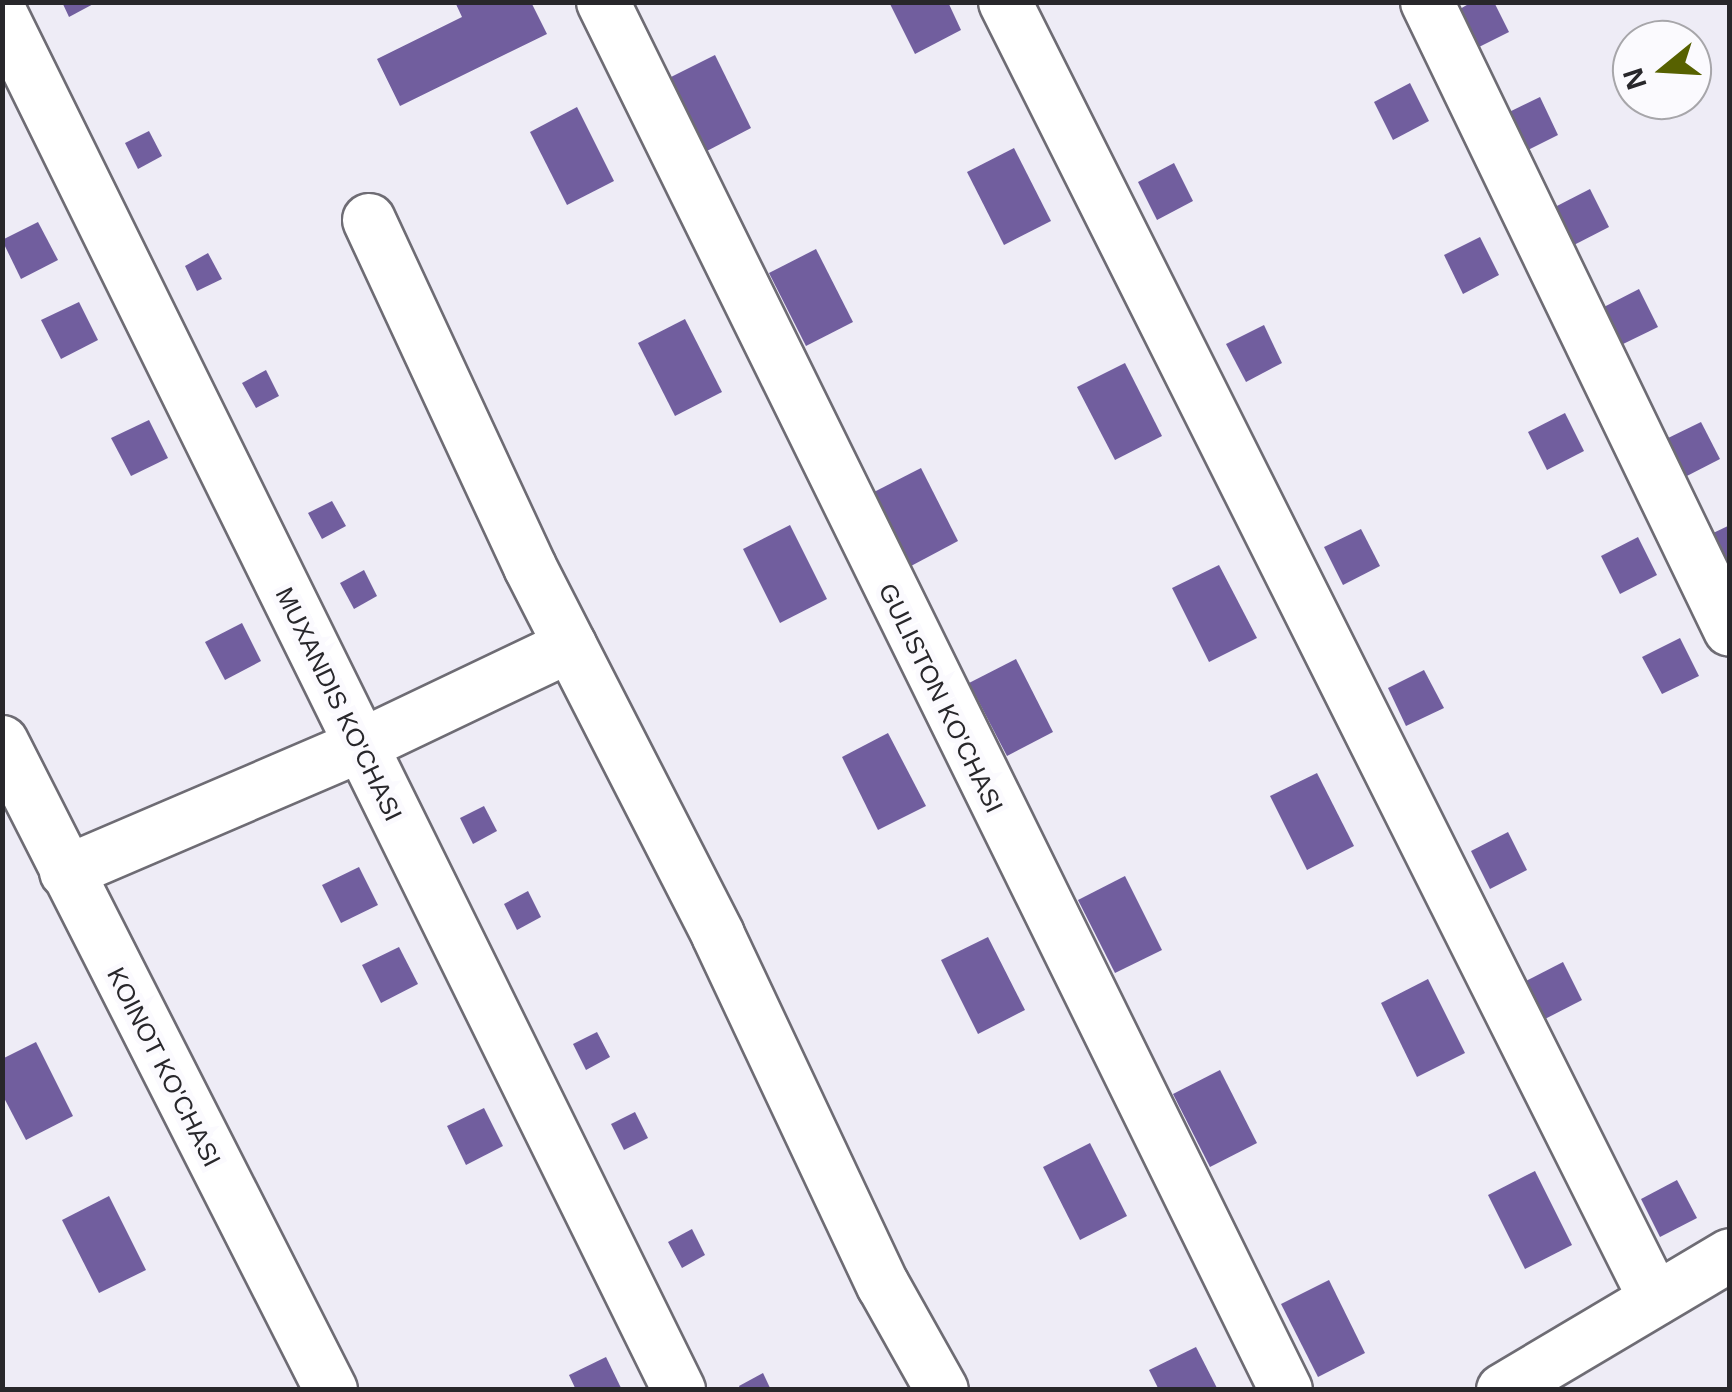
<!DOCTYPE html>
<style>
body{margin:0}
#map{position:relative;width:1732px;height:1392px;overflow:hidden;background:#eeecf6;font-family:Arial,sans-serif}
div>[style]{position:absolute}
.building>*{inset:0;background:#715e9e}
.roads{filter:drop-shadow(2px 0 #6e6c74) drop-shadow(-2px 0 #6e6c74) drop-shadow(0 2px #6e6c74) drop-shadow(0 -2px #6e6c74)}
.minor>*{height:52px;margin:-26px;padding:0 26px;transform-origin:26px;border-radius:26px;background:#fff}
span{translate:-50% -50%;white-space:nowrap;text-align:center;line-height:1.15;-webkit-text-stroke:10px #fbfafe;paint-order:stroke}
.street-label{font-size:25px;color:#28272b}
.frame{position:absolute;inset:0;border:5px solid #28272b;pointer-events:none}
.north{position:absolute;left:1612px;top:20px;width:100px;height:100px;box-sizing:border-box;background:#fbfafe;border:2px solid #a7a6aa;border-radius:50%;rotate:252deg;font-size:28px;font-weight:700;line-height:40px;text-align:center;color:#28272b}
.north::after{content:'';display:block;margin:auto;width:35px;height:45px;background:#576100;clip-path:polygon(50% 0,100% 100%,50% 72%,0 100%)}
</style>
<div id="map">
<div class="building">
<i style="clip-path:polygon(62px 2px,97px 2px,69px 17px)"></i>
<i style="clip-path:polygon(455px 2px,531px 2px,547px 34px,400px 106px,377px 59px,462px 17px)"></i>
<i style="clip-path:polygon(889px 2px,948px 2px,961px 30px,915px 54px)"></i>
<i style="clip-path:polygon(1472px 2px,1494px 2px,1509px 32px,1471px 51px,1453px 13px)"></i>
<i style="clip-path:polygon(715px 55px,751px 128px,705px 152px,667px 79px)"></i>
<i style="clip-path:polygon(1410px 83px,1429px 121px,1393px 140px,1374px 102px)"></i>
<i style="clip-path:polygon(1540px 97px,1558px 135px,1522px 153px,1503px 115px)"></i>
<i style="clip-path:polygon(577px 107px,614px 181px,567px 205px,530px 132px)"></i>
<i style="clip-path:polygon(149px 131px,162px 156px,138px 169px,125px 143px)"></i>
<i style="clip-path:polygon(1014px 148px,1051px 221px,1004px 245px,967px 172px)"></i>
<i style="clip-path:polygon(1174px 163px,1193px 201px,1157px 220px,1138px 182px)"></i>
<i style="clip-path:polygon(1590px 189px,1609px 227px,1572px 246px,1553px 208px)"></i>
<i style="clip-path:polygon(38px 222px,58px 260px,21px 279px,2px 240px)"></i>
<i style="clip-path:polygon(1480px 237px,1499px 275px,1463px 294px,1444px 255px)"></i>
<i style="clip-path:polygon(816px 249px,853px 322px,806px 346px,769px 273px)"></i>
<i style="clip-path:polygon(208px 253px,222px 279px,197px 291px,185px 266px)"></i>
<i style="clip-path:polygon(1639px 289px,1658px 327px,1621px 345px,1602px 308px)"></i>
<i style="clip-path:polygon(79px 302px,98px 340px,61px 359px,41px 320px)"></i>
<i style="clip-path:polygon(685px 319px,722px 392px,675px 416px,638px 343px)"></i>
<i style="clip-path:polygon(1264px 325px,1282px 363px,1246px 382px,1226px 344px)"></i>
<i style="clip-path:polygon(1125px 363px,1162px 436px,1115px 460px,1077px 387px)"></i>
<i style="clip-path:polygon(266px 370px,279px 396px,256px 408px,242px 383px)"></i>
<i style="clip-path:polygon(1565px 413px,1584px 451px,1547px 470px,1528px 432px)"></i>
<i style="clip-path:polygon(149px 420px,168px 458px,131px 476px,111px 438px)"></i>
<i style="clip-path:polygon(1701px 422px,1720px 459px,1683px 478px,1664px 440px)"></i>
<i style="clip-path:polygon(921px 468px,958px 541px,911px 566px,874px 492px)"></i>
<i style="clip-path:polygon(332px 501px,346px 526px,322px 539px,308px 513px)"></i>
<i style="clip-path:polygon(790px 525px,827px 599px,780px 623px,743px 549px)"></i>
<i style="clip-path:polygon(1730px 525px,1730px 576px,1709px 535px)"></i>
<i style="clip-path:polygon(1361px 529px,1380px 566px,1343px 585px,1324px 547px)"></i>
<i style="clip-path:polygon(1638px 537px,1657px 575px,1620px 594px,1601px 556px)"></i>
<i style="clip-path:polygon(1219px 565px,1257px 638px,1209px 662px,1172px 588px)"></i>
<i style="clip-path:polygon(364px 570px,377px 596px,354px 609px,340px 583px)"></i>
<i style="clip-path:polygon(242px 623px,261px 661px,225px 680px,205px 642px)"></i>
<i style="clip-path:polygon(1680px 638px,1699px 676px,1662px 694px,1642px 657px)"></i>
<i style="clip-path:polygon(1016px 659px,1053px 732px,1007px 756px,969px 683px)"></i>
<i style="clip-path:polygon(1424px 670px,1444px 708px,1406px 726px,1388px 688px)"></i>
<i style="clip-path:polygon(888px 733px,926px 806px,878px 830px,842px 757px)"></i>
<i style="clip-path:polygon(1317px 773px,1354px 846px,1307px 870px,1270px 796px)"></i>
<i style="clip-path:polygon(484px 806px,497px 831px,473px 844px,460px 818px)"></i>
<i style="clip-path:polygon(1508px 832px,1527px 870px,1490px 889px,1471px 851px)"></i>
<i style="clip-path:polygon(359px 867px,378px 905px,341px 923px,322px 885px)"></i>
<i style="clip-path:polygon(1125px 876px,1162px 950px,1115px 973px,1078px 900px)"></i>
<i style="clip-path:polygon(528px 891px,541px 917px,517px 930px,504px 904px)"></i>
<i style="clip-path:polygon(988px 937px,1025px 1010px,978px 1034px,941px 960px)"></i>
<i style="clip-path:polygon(399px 947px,418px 984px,381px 1003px,362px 965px)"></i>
<i style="clip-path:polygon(1563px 962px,1582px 1000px,1545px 1019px,1526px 981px)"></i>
<i style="clip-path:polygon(1428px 979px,1465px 1053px,1417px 1077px,1381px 1003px)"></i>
<i style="clip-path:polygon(597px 1032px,610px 1057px,586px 1070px,573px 1044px)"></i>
<i style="clip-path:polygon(36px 1042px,73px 1116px,26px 1140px,2px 1094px,2px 1059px)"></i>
<i style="clip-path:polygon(1220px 1070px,1257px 1143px,1210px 1167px,1173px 1094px)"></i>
<i style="clip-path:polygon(484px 1108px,503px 1146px,466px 1165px,447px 1126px)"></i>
<i style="clip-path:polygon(635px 1112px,648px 1138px,624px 1150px,611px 1124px)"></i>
<i style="clip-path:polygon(1090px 1143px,1127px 1216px,1080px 1240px,1043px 1167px)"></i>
<i style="clip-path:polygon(1535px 1171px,1572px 1245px,1525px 1269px,1488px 1195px)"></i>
<i style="clip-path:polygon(1677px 1180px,1697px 1218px,1660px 1237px,1641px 1199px)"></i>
<i style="clip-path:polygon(109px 1196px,146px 1270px,99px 1293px,62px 1220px)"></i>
<i style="clip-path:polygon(692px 1229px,705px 1255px,682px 1268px,668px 1242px)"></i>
<i style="clip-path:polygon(1329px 1280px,1365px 1353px,1318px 1377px,1281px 1304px)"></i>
<i style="clip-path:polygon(1196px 1347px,1218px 1390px,1159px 1390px,1149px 1370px)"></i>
<i style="clip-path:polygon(606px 1357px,622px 1390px,576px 1390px,569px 1375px)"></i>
<i style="clip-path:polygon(763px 1373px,771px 1390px,741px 1390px,739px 1386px)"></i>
</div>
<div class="roads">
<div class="minor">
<i style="left:603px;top:2px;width:1547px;rotate:63.8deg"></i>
<i style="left:1005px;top:2px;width:1451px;rotate:63.38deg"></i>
<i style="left:1427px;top:2px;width:697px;rotate:64.24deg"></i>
<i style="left:2px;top:16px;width:1532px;rotate:63.77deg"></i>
<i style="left:369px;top:220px;width:383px;rotate:65.1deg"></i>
<i style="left:530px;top:567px;width:413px;rotate:62.9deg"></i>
<i style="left:718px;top:935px;width:387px;rotate:64.8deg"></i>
<i style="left:883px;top:1285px;width:120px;rotate:60.7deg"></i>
<i style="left:2px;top:742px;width:727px;rotate:63.08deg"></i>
<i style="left:66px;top:872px;width:320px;rotate:-23.2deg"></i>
<i style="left:360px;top:746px;width:233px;rotate:-25.5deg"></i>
<i style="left:1503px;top:1390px;width:264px;rotate:-30.7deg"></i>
</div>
</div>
<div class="street-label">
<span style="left:941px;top:698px;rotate:64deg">GULISTON KO'CHASI</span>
<span style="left:339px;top:704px;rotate:64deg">MUXANDIS KO'CHASI</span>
<span style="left:164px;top:1067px;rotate:63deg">KOINOT KO'CHASI</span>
</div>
<div class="frame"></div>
<div class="north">N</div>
</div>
